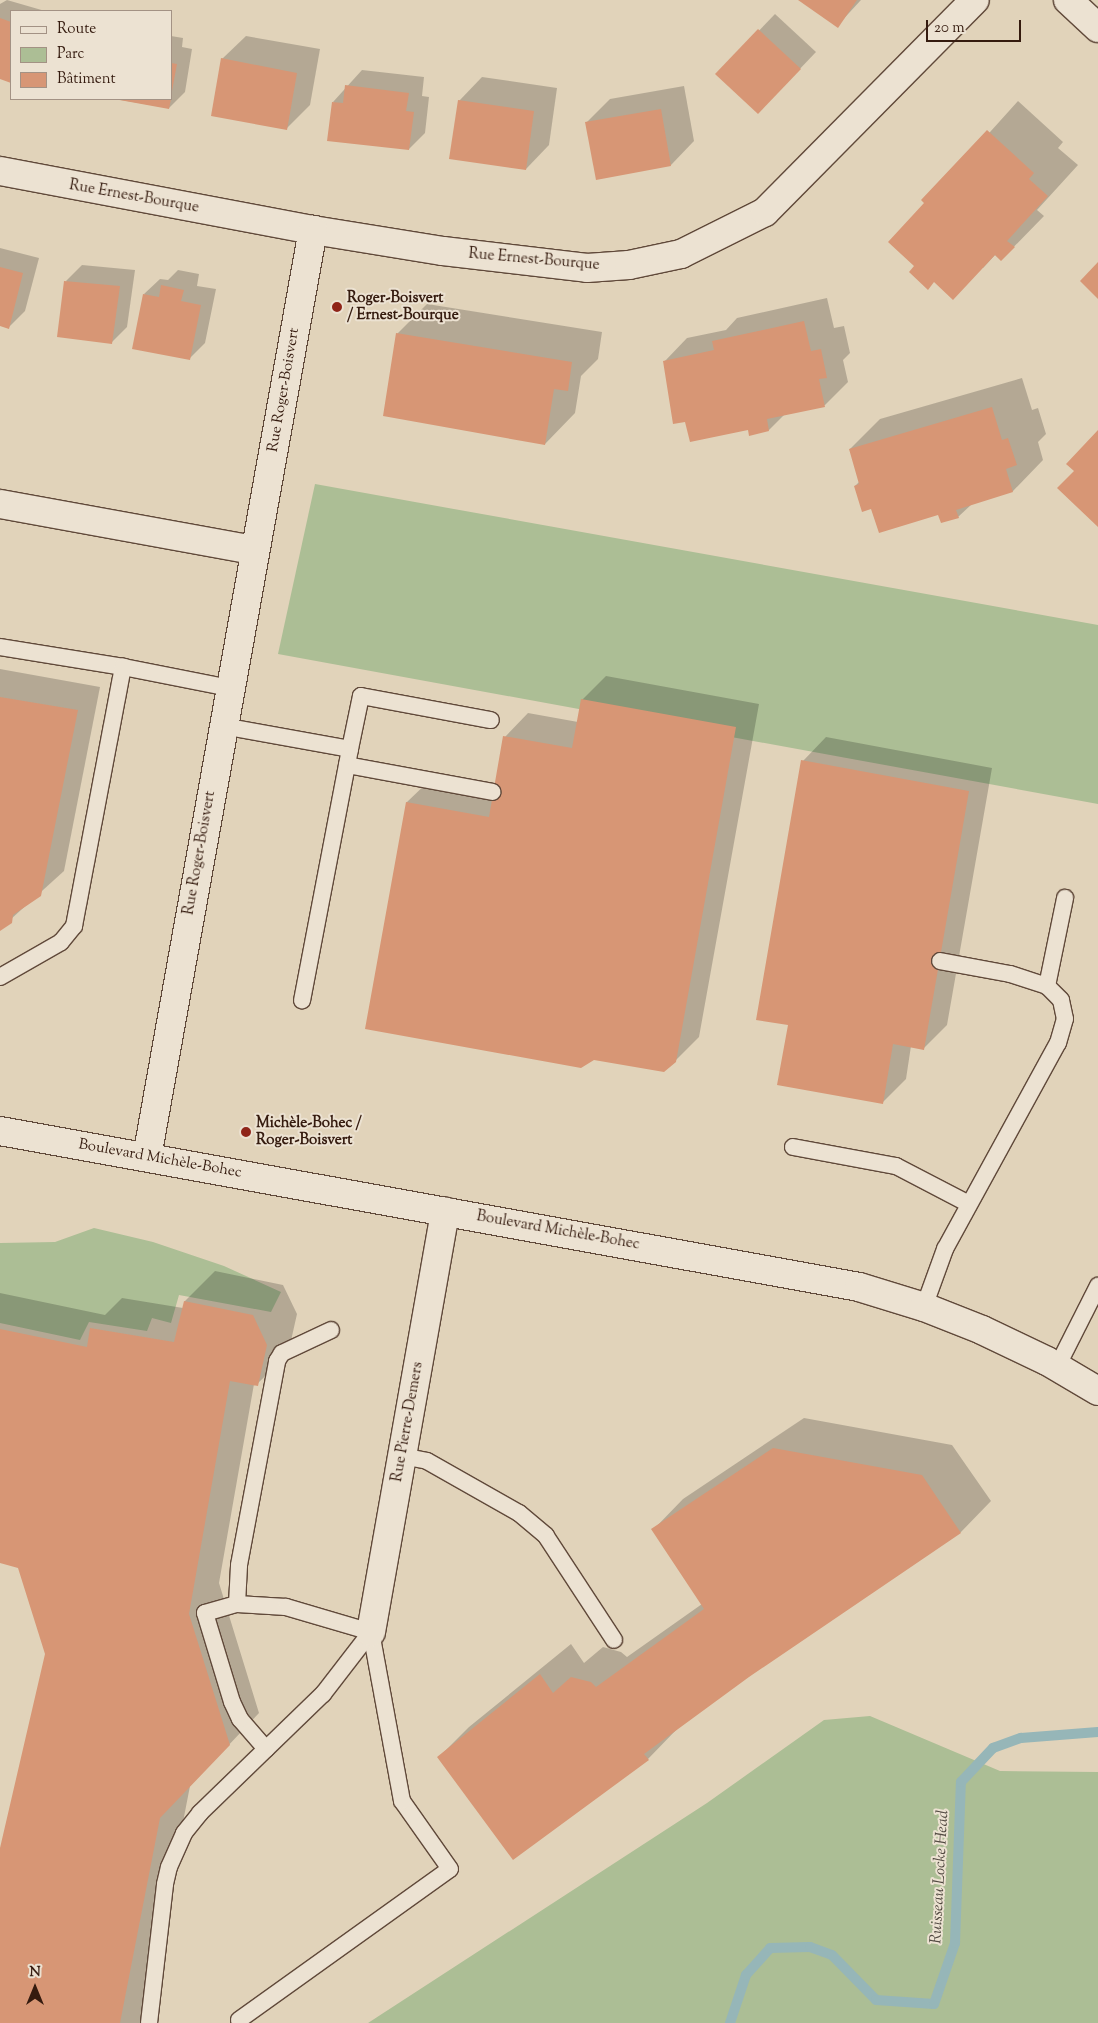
<!DOCTYPE html>
<meta charset="utf-8">
<style>
body{margin:0}
#map{position:relative;width:1098px;height:2023px;overflow:hidden;background:#e1d3ba;font-family:"Sorts Mill Goudy",serif}
div>[style]{position:absolute}
.green>*{inset:0;background:#acbe95}
.shadow>*{inset:0;background:#0003}
.stream>*{height:10px;margin:-5px;padding:0 5px;transform-origin:5px;border-radius:5px;background:#96b6b8}
.building>*{inset:0;background:#d79675}
.roads{filter:drop-shadow(1px 0 #60493a) drop-shadow(-1px 0 #60493a) drop-shadow(0 1px #60493a) drop-shadow(0 -1px #60493a)}
.service>*{height:16px;margin:-8px;padding:0 8px;transform-origin:8px;border-radius:8px;background:#ece2d2}
.minor>*{height:28px;margin:-14px;padding:0 14px;transform-origin:14px;border-radius:14px;background:#ece2d2}
.tertiary>*{height:28px;margin:-14px;padding:0 14px;transform-origin:14px;border-radius:14px;background:#ece2d2}
.dots>*{width:14px;height:14px;translate:-50% -50%;box-sizing:border-box;border:2px solid #ece2d2;border-radius:50%}
span{translate:-50% -50%;white-space:nowrap;text-align:center;line-height:1.15;-webkit-text-stroke:4px #ece2d2;paint-order:stroke}
.street-label{font-size:15px;color:#351b0f}
.poi-label{font-size:15px;color:#351b0f;font-weight:700}
.left{translate:0 -50%;text-align:left}
.water-label{font-size:16px;color:#524a42;font-style:italic}
.legend{position:absolute;left:10px;top:10px;width:162px;height:90px;box-sizing:border-box;background:#ece2d2;border:1px solid #a39284;margin:0;padding:6px 9px;list-style:none;font-size:15px;color:#351b0f}
.legend li{display:flex;align-items:center;gap:10px;height:25px}
.legend b{width:25px;border:1px solid #a39284}
.north{position:absolute;left:10px;top:1963px;width:50px;height:50px;-webkit-text-stroke:4px #ece2d2;paint-order:stroke;rotate:0deg;font-size:14px;font-weight:700;line-height:20px;text-align:center;color:#351b0f}
.north::after{content:'';display:block;margin:auto;width:18px;height:22px;background:#351b0f;clip-path:polygon(50% 0,100% 100%,50% 72%,0 100%)}
.scale{position:absolute;left:926px;top:20px;width:95px;height:22px;box-sizing:border-box;border:2px solid #351b0f;border-top:0;padding-left:6px;font-size:15px;line-height:18px;white-space:nowrap;color:#351b0f;-webkit-text-stroke:4px #ece2d2;paint-order:stroke}
</style>
<div id="map">
<div class="green">
<i style="clip-path:polygon(315px 484px,1098px 625px,1098px 804px,278px 654px)"></i>
<i style="clip-path:polygon(94px 1228px,153px 1242px,224px 1266px,281px 1292px,271px 1312px,179px 1295px,171px 1323px,152px 1318px,147px 1331px,89px 1322px,80px 1340px,0 1323px,0 1243px,55px 1242px)"></i>
<i style="clip-path:polygon(870px 1716px,1000px 1771px,1098px 1772px,1098px 2023px,368px 2023px,707px 1803px,824px 1720px)"></i>
</div>
<div class="shadow">
<i style="clip-path:polygon(7px 0,45px 11px,11px 11px,11px 81px,0 78px,0 4px)"></i>
<i style="clip-path:polygon(800px 0,861px 0,837px 26px)"></i>
<i style="clip-path:polygon(775px 14px,816px 52px,774px 96px,717px 74px)"></i>
<i style="clip-path:polygon(171px 36px,183px 38px,182px 47px,192px 49px,185px 92px,169px 108px,115px 99px,171px 99px)"></i>
<i style="clip-path:polygon(246px 36px,320px 49px,310px 105px,286px 129px,222px 59px)"></i>
<i style="clip-path:polygon(362px 70px,424px 77px,422px 96px,429px 97px,425px 133px,409px 149px,333px 102px)"></i>
<i style="clip-path:polygon(482px 77px,557px 88px,549px 145px,526px 169px,459px 101px)"></i>
<i style="clip-path:polygon(684px 86px,694px 141px,671px 165px,597px 179px,586px 123px,610px 99px)"></i>
<i style="clip-path:polygon(1018px 101px,1063px 142px,1058px 148px,1078px 165px,1037px 210px,1044px 216px,1001px 260px,995px 255px,983px 268px,916px 266px,926px 203px)"></i>
<i style="clip-path:polygon(0 248px,39px 258px,25px 311px,9px 327px,0 325px)"></i>
<i style="clip-path:polygon(82px 265px,135px 270px,127px 327px,111px 343px,66px 281px)"></i>
<i style="clip-path:polygon(178px 270px,199px 274px,197px 286px,216px 289px,205px 343px,189px 359px,144px 294px,160px 279px,168px 280px)"></i>
<i style="clip-path:polygon(827px 298px,834px 328px,844px 326px,850px 353px,843px 360px,848px 382px,825px 405px,785px 414px,769px 430px,686px 420px,664px 362px,687px 338px,726px 330px,737px 318px)"></i>
<i style="clip-path:polygon(427px 304px,602px 332px,598px 359px,581px 376px,575px 413px,545px 444px,397px 334px)"></i>
<i style="clip-path:polygon(1022px 378px,1032px 410px,1038px 408px,1046px 434px,1038px 442px,1043px 460px,1013px 491px,972px 504px,958px 517px,872px 507px,855px 486px,860px 481px,850px 449px,880px 419px)"></i>
<i style="clip-path:polygon(0 669px,100px 687px,64px 871px,0 929px)"></i>
<i style="clip-path:polygon(606px 676px,759px 704px,699px 1037px,675px 1061px,594px 1058px,367px 1028px,407px 802px,431px 779px,495px 790px,505px 737px,528px 713px,578px 722px,582px 700px)"></i>
<i style="clip-path:polygon(826px 737px,992px 768px,947px 1025px,924px 1048px,911px 1046px,906px 1079px,882px 1103px,803px 761px)"></i>
<i style="clip-path:polygon(215px 1271px,283px 1285px,297px 1314px,288px 1354px,257px 1384px,254px 1384px,219px 1583px,259px 1713px,190px 1786px,144px 2023px,0 2023px,0 1851px,46px 1654px,19px 1567px,0 1561px,0 1293px,105px 1315px,122px 1298px,183px 1308px,185px 1301px)"></i>
<i style="clip-path:polygon(804px 1418px,952px 1445px,991px 1501px,961px 1532px,748px 1676px,678px 1728px,648px 1759px,513px 1858px,439px 1757px,469px 1727px,571px 1644px,584px 1663px,603px 1647px,621px 1652px,627px 1657px,702px 1604px,653px 1530px,683px 1499px)"></i>
</div>
<div class="stream">
<i style="left:730px;top:2023px;width:51px;rotate:-71.6deg"></i>
<i style="left:746px;top:1975px;width:36px;rotate:-48deg"></i>
<i style="left:770px;top:1948px;width:40px;rotate:-1.4deg"></i>
<i style="left:810px;top:1947px;width:23px;rotate:20deg"></i>
<i style="left:832px;top:1955px;width:63px;rotate:45.6deg"></i>
<i style="left:876px;top:2000px;width:58px;rotate:3.9deg"></i>
<i style="left:934px;top:2004px;width:65px;rotate:-71deg"></i>
<i style="left:955px;top:1943px;width:161px;rotate:-87.9deg"></i>
<i style="left:961px;top:1782px;width:47px;rotate:-46.7deg"></i>
<i style="left:993px;top:1748px;width:30px;rotate:-20deg"></i>
<i style="left:1021px;top:1738px;width:77px;rotate:-4.5deg"></i>
</div>
<div class="building">
<i style="clip-path:polygon(798px 0,857px 0,838px 28px)"></i>
<i style="clip-path:polygon(0 18px,11px 22px,11px 83px,0 79px)"></i>
<i style="clip-path:polygon(758px 29px,801px 69px,758px 114px,715px 74px)"></i>
<i style="clip-path:polygon(221px 58px,297px 73px,287px 130px,211px 116px)"></i>
<i style="clip-path:polygon(171px 63px,177px 64px,172px 91px,171px 91px)"></i>
<i style="clip-path:polygon(345px 85px,409px 93px,406px 111px,414px 112px,409px 150px,327px 141px,332px 102px,343px 103px)"></i>
<i style="clip-path:polygon(114px 99px,171px 99px,169px 109px)"></i>
<i style="clip-path:polygon(458px 100px,534px 111px,526px 170px,449px 159px)"></i>
<i style="clip-path:polygon(661px 109px,671px 166px,596px 180px,585px 122px)"></i>
<i style="clip-path:polygon(987px 130px,1034px 173px,1029px 179px,1048px 196px,1007px 241px,1015px 247px,1001px 261px,995px 255px,953px 300px,934px 282px,928px 290px,909px 272px,914px 266px,888px 242px,924px 203px,921px 200px)"></i>
<i style="clip-path:polygon(1098px 262px,1098px 299px,1080px 281px)"></i>
<i style="clip-path:polygon(0 267px,23px 273px,9px 329px,0 326px)"></i>
<i style="clip-path:polygon(64px 281px,120px 286px,112px 344px,57px 337px)"></i>
<i style="clip-path:polygon(161px 285px,184px 290px,181px 301px,201px 305px,190px 360px,132px 349px,143px 294px,159px 297px)"></i>
<i style="clip-path:polygon(804px 321px,811px 351px,821px 349px,827px 378px,819px 379px,825px 407px,767px 419px,769px 431px,749px 436px,748px 430px,690px 442px,685px 422px,673px 424px,663px 361px,714px 350px,712px 341px)"></i>
<i style="clip-path:polygon(396px 333px,572px 362px,568px 391px,554px 389px,545px 445px,383px 416px)"></i>
<i style="clip-path:polygon(992px 407px,1002px 440px,1008px 438px,1017px 465px,1006px 469px,1013px 492px,956px 510px,959px 518px,941px 523px,938px 515px,879px 533px,871px 509px,862px 512px,854px 486px,859px 484px,849px 449px)"></i>
<i style="clip-path:polygon(1098px 430px,1098px 527px,1057px 488px,1074px 471px,1066px 464px)"></i>
<i style="clip-path:polygon(0 697px,78px 710px,41px 896px,13px 915px,12px 923px,0 931px)"></i>
<i style="clip-path:polygon(581px 699px,736px 727px,676px 1062px,664px 1072px,594px 1060px,581px 1068px,365px 1029px,406px 802px,489px 817px,503px 736px,572px 748px)"></i>
<i style="clip-path:polygon(801px 760px,969px 791px,924px 1050px,893px 1044px,883px 1104px,777px 1085px,788px 1025px,756px 1020px)"></i>
<i style="clip-path:polygon(184px 1301px,253px 1315px,267px 1345px,258px 1386px,230px 1381px,189px 1614px,230px 1745px,160px 1818px,120px 2023px,0 2023px,0 1848px,45px 1654px,18px 1568px,0 1563px,0 1329px,87px 1347px,90px 1328px,174px 1342px)"></i>
<i style="clip-path:polygon(773px 1448px,922px 1475px,961px 1533px,749px 1677px,644px 1754px,649px 1760px,513px 1860px,437px 1757px,540px 1674px,553px 1693px,571px 1677px,591px 1682px,596px 1687px,704px 1609px,651px 1529px)"></i>
</div>
<div class="roads">
<div class="service">
<i style="left:0;top:647px;width:125px;rotate:9.2deg"></i>
<i style="left:223px;top:726px;width:129px;rotate:10.3deg"></i>
<i style="left:350px;top:749px;width:256px;rotate:100.8deg"></i>
<i style="left:350px;top:749px;width:54px;rotate:-78.3deg"></i>
<i style="left:361px;top:696px;width:132px;rotate:10.5deg"></i>
<i style="left:347px;top:765px;width:148px;rotate:10.5deg"></i>
<i style="left:0;top:977px;width:70px;rotate:-29.8deg"></i>
<i style="left:61px;top:942px;width:21px;rotate:-51deg"></i>
<i style="left:74px;top:926px;width:264px;rotate:-79.3deg"></i>
<i style="left:123px;top:667px;width:109px;rotate:11.1deg"></i>
<i style="left:1047px;top:986px;width:90px;rotate:-78.4deg"></i>
<i style="left:793px;top:1147px;width:105px;rotate:10.5deg"></i>
<i style="left:896px;top:1166px;width:82px;rotate:27.5deg"></i>
<i style="left:924px;top:1307px;width:62px;rotate:-70.1deg"></i>
<i style="left:945px;top:1249px;width:235px;rotate:-61.3deg"></i>
<i style="left:1058px;top:1043px;width:25px;rotate:-74deg"></i>
<i style="left:1065px;top:1019px;width:19px;rotate:-102deg"></i>
<i style="left:1061px;top:1000px;width:20px;rotate:-135deg"></i>
<i style="left:1047px;top:986px;width:39px;rotate:-162deg"></i>
<i style="left:1010px;top:974px;width:71px;rotate:-169.5deg"></i>
<i style="left:1057px;top:1367px;width:91px;rotate:-63.2deg"></i>
<i style="left:402px;top:1456px;width:25px;rotate:11deg"></i>
<i style="left:427px;top:1461px;width:106px;rotate:29.5deg"></i>
<i style="left:519px;top:1513px;width:35px;rotate:40deg"></i>
<i style="left:546px;top:1536px;width:124px;rotate:56.8deg"></i>
<i style="left:237px;top:1604px;width:39px;rotate:-87deg"></i>
<i style="left:239px;top:1565px;width:208px;rotate:-79.4deg"></i>
<i style="left:277px;top:1361px;width:9px;rotate:-58deg"></i>
<i style="left:282px;top:1353px;width:54px;rotate:-25.1deg"></i>
<i style="left:266px;top:1749px;width:40px;rotate:-131deg"></i>
<i style="left:240px;top:1719px;width:19px;rotate:-115deg"></i>
<i style="left:232px;top:1702px;width:93px;rotate:-106.9deg"></i>
<i style="left:205px;top:1613px;width:33px;rotate:-16deg"></i>
<i style="left:237px;top:1604px;width:49px;rotate:3.5deg"></i>
<i style="left:286px;top:1607px;width:89px;rotate:16.4deg"></i>
<i style="left:239px;top:2020px;width:259px;rotate:-35.6deg"></i>
<i style="left:450px;top:1869px;width:83px;rotate:-125.2deg"></i>
<i style="left:402px;top:1801px;width:172px;rotate:-100.4deg"></i>
<i style="left:149px;top:2023px;width:140px;rotate:-83.4deg"></i>
<i style="left:165px;top:1884px;width:17px;rotate:-77deg"></i>
<i style="left:169px;top:1867px;width:37px;rotate:-66deg"></i>
<i style="left:184px;top:1833px;width:26px;rotate:-51deg"></i>
<i style="left:200px;top:1813px;width:171px;rotate:-44.1deg"></i>
<i style="left:323px;top:1694px;width:78px;rotate:-52.3deg"></i>
</div>
<div class="minor">
<i style="left:1068px;top:0;width:41px;rotate:43deg"></i>
<i style="left:0;top:171px;width:319px;rotate:10.7deg"></i>
<i style="left:313px;top:230px;width:132px;rotate:9.2deg"></i>
<i style="left:443px;top:251px;width:145px;rotate:6.7deg"></i>
<i style="left:587px;top:268px;width:42px;rotate:-4.1deg"></i>
<i style="left:629px;top:265px;width:53px;rotate:-11.9deg"></i>
<i style="left:681px;top:254px;width:94px;rotate:-26.6deg"></i>
<i style="left:765px;top:212px;width:298px;rotate:-45.3deg"></i>
<i style="left:0;top:504px;width:258px;rotate:10.3deg"></i>
<i style="left:147px;top:1157px;width:942px;rotate:-79.85deg"></i>
<i style="left:371px;top:1632px;width:427px;rotate:-80deg"></i>
</div>
<div class="tertiary">
<i style="left:0;top:1131px;width:873px;rotate:10.29deg"></i>
<i style="left:859px;top:1287px;width:68px;rotate:17.1deg"></i>
<i style="left:924px;top:1307px;width:62px;rotate:21.6deg"></i>
<i style="left:982px;top:1330px;width:72px;rotate:25.5deg"></i>
<i style="left:1047px;top:1361px;width:59px;rotate:30.5deg"></i>
</div>
</div>
<div class="dots">
<i style="left:337px;top:307px;background:#8f2418"></i>
<i style="left:246px;top:1132px;background:#8f2418"></i>
</div>
<div class="street-label">
<span style="left:134px;top:197px;rotate:10deg">Rue Ernest-Bourque</span>
<span style="left:534px;top:260px;rotate:5deg">Rue Ernest-Bourque</span>
<span style="left:284px;top:390px;rotate:-80deg">Rue Roger-Boisvert</span>
<span style="left:200px;top:853px;rotate:-80deg">Rue Roger-Boisvert</span>
<span style="left:160px;top:1159px;rotate:10deg">Boulevard Michèle-Bohec</span>
<span style="left:558px;top:1231px;rotate:10deg">Boulevard Michèle-Bohec</span>
<span style="left:408px;top:1422px;rotate:-80deg">Rue Pierre-Demers</span>
</div>
<div class="poi-label">
<span class="left" style="left:347px;top:307px">Roger-Boisvert<br>/ Ernest-Bourque</span>
<span class="left" style="left:256px;top:1132px">Michèle-Bohec /<br>Roger-Boisvert</span>
</div>
<div class="water-label">
<span style="left:941px;top:1877px;rotate:-87deg">Ruisseau Locke Head</span>
</div>
<ul class="legend">
<li><b style="height:6px;background:#ece2d2"></b>Route</li>
<li><b style="height:14px;background:#acbe95"></b>Parc</li>
<li><b style="height:14px;background:#d79675"></b>Bâtiment</li>
</ul>
<div class="north">N</div>
<div class="scale">20 m</div>
</div>
